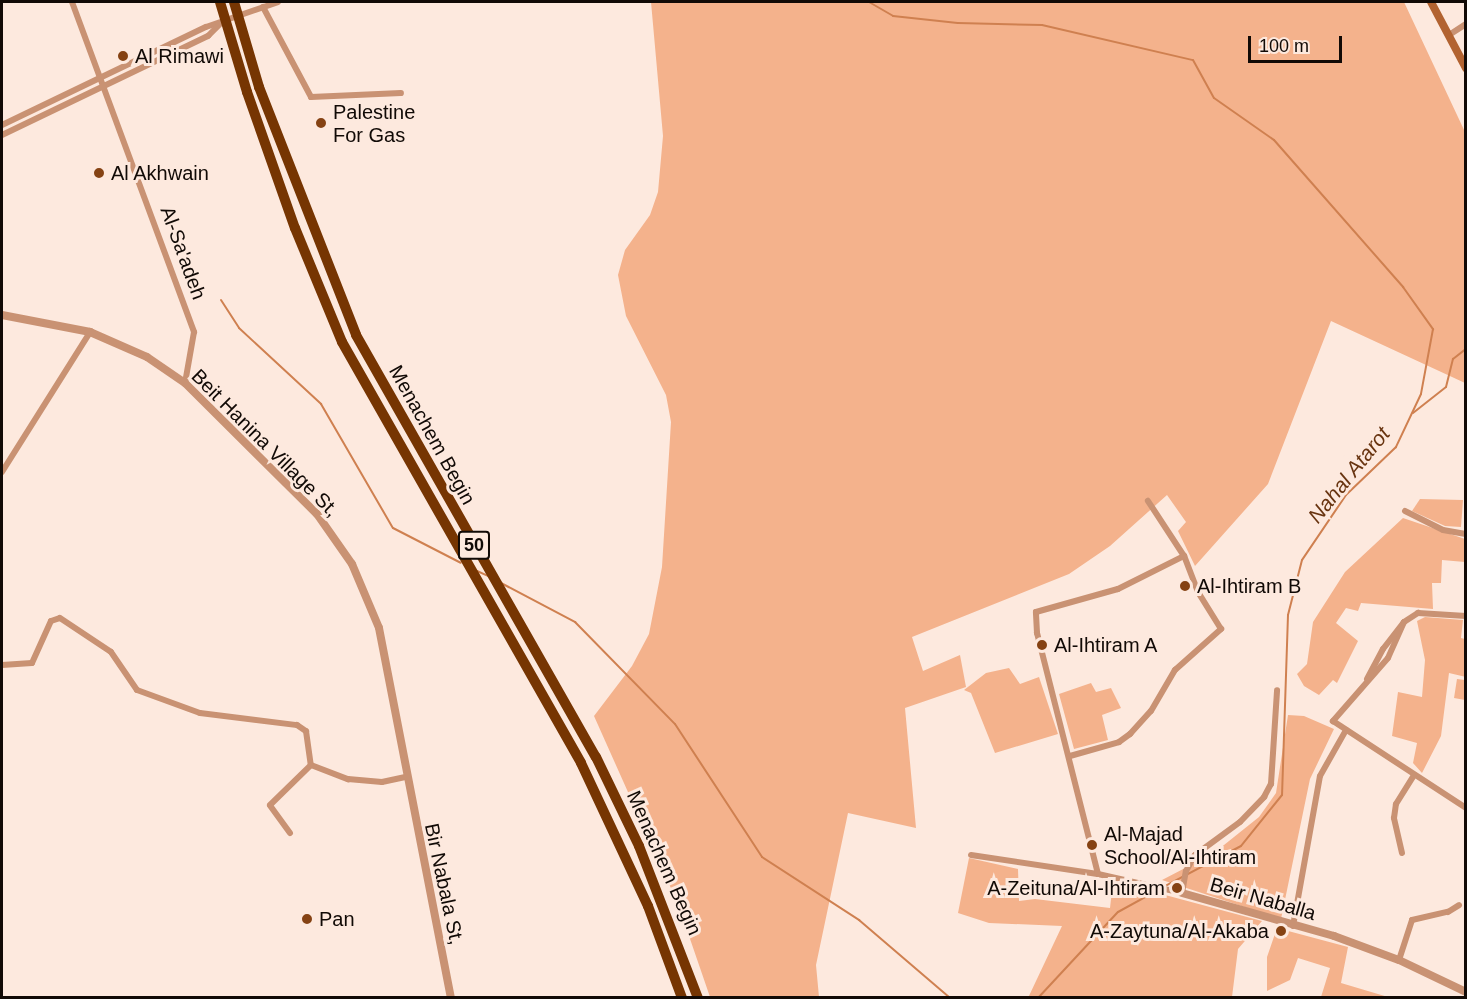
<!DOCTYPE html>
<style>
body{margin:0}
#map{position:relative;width:1467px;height:999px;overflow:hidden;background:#fde9de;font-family:Helvetica,sans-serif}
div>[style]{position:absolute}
.green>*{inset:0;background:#f4b28c}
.stream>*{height:2px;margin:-1px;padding:0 1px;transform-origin:1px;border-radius:1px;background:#cf8050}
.minor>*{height:6px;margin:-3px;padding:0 3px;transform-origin:3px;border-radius:3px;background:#c99273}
.tertiary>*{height:8px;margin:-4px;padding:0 4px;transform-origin:4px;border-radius:4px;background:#c99273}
.secondary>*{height:8px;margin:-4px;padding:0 4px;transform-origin:4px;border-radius:4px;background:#b26331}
.motorway>*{height:10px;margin:-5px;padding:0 5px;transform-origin:5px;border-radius:5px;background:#763502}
.dots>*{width:16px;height:16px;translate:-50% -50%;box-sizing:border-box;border:3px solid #fde9de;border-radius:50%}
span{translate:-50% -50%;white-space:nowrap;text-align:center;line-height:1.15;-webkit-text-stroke:6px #fde9de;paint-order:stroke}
.shield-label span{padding:2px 4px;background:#fde9de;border:2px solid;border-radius:4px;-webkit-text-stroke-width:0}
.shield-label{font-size:18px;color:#110a06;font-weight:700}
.poi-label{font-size:20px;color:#110a06}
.left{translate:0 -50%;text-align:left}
.right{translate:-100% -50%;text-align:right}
.street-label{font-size:20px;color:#110a06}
.water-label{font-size:21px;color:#683410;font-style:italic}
.frame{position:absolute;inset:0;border:3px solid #110a06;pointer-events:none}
.scale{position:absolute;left:1248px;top:36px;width:94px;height:27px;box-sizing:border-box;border:3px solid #110a06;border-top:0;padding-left:8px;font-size:18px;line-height:21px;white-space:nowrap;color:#110a06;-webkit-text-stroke:4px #fde9de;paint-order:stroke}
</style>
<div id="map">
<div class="green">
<i style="clip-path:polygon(651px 2px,1404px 2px,1465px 132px,1465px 383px,1331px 321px,1268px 484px,1195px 566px,1178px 531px,1186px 522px,1167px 495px,1110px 546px,1069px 574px,912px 637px,923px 671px,960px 655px,966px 687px,905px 708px,916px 828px,848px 813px,816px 965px,819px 997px,710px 997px,678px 904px,594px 716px,632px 666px,649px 634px,662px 567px,671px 422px,666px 395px,626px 316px,618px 275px,625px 250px,650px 215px,658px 192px,663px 136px)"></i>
<i style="clip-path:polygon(1420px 499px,1463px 500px,1461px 527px,1445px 526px,1412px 511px)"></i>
<i style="clip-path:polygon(1403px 518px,1465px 539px,1465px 562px,1442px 560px,1441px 583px,1432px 583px,1433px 609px,1361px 603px,1358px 611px,1346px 608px,1336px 623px,1358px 641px,1337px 683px,1333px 680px,1319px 695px,1304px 686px,1297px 674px,1307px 664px,1313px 622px,1345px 572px)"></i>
<i style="clip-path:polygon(1425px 617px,1463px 620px,1461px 638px,1465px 639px,1466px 677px,1449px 673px,1441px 736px,1422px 773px,1413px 763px,1417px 743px,1392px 736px,1398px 692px,1422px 697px,1425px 660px,1417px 621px)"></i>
<i style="clip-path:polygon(1009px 668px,1020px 684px,1039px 677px,1058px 734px,995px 753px,971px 693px,964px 690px,986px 673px)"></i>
<i style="clip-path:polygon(1457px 679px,1465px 680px,1465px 700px,1454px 698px)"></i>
<i style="clip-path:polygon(1091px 683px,1096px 692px,1111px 688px,1121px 708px,1102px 715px,1108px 740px,1074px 749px,1059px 694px)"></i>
<i style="clip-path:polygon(1288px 715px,1304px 716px,1334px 729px,1310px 779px,1281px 919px,1162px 880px,1214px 853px,1259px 817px,1276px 793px)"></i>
<i style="clip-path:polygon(969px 858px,1018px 869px,1019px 901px,1035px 899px,1110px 908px,1113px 881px,1262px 921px,1238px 949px,1232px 997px,1028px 998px,1062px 926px,989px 923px,958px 913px)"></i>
<i style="clip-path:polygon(1277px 928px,1348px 947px,1341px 983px,1388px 997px,1321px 997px,1330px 968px,1298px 958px,1290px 980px,1267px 991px,1267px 957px)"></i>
</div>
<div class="stream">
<i style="left:869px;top:2px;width:28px;rotate:30deg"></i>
<i style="left:893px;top:16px;width:65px;rotate:6.1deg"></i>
<i style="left:958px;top:23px;width:84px;rotate:1.4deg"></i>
<i style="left:1042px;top:25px;width:155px;rotate:13.1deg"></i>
<i style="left:1193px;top:60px;width:43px;rotate:61.1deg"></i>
<i style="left:1214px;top:98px;width:73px;rotate:35deg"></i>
<i style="left:1274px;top:140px;width:196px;rotate:48.7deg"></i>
<i style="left:1403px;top:287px;width:52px;rotate:54.5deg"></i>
<i style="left:1433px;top:329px;width:66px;rotate:100.5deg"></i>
<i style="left:1421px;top:394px;width:59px;rotate:115.3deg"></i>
<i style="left:1396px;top:447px;width:69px;rotate:136.2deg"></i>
<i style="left:1346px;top:495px;width:78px;rotate:124.1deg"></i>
<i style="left:1302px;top:560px;width:57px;rotate:104.3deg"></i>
<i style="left:1288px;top:615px;width:180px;rotate:91.9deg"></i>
<i style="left:1282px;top:795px;width:65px;rotate:128.8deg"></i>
<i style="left:1241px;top:846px;width:86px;rotate:152.2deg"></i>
<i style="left:221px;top:300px;width:33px;rotate:57deg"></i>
<i style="left:239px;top:328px;width:112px;rotate:42.8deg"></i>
<i style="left:321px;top:404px;width:143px;rotate:59.9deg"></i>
<i style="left:393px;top:528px;width:76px;rotate:27.2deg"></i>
<i style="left:1413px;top:413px;width:42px;rotate:-38.2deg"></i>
<i style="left:1446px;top:387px;width:29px;rotate:-76deg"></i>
<i style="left:1453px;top:359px;width:16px;rotate:-38deg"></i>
<i style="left:477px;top:571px;width:12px;rotate:24deg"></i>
<i style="left:501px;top:583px;width:84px;rotate:27.8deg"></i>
<i style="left:575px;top:622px;width:143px;rotate:45.6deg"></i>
<i style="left:675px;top:724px;width:159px;rotate:56.8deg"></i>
<i style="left:762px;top:857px;width:116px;rotate:33deg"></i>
<i style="left:859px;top:920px;width:120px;rotate:40.6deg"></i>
<i style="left:1038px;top:998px;width:117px;rotate:-47.1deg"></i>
<i style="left:1118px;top:912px;width:46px;rotate:-28.8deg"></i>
</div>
<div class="minor">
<i style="left:72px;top:2px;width:352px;rotate:69.7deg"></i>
<i style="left:194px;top:332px;width:52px;rotate:100deg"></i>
<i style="left:263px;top:7px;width:102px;rotate:61.9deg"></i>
<i style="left:311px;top:97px;width:90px;rotate:-2.5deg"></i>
<i style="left:1449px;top:35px;width:20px;rotate:-33deg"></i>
<i style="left:2px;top:125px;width:226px;rotate:-25.7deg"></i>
<i style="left:206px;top:27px;width:76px;rotate:-19.1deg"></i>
<i style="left:2px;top:135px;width:229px;rotate:-25.7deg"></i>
<i style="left:208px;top:36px;width:16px;rotate:-45deg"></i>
<i style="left:2px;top:472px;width:165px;rotate:-57.8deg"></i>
<i style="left:1405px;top:511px;width:42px;rotate:26.6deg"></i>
<i style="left:1443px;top:530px;width:23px;rotate:10deg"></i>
<i style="left:1404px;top:622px;width:39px;rotate:114deg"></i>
<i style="left:1388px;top:658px;width:84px;rotate:131.1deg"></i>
<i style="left:1333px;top:721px;width:159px;rotate:33.2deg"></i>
<i style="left:2px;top:665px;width:30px;rotate:-4deg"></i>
<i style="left:32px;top:663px;width:46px;rotate:-65.7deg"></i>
<i style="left:51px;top:621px;width:9px;rotate:-18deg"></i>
<i style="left:60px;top:618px;width:61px;rotate:33.7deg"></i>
<i style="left:111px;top:652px;width:46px;rotate:55.6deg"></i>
<i style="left:137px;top:690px;width:67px;rotate:20.1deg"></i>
<i style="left:200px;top:713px;width:98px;rotate:7.1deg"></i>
<i style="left:297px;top:725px;width:11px;rotate:34deg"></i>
<i style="left:306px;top:731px;width:34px;rotate:82deg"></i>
<i style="left:311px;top:765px;width:40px;rotate:21deg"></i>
<i style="left:348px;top:779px;width:34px;rotate:5deg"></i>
<i style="left:382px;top:782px;width:25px;rotate:-12deg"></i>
<i style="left:1367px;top:679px;width:34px;rotate:-62deg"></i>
<i style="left:1383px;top:649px;width:34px;rotate:-52deg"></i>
<i style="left:1404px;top:622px;width:17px;rotate:-33deg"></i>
<i style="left:1418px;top:613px;width:48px;rotate:3.6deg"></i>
<i style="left:1070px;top:756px;width:51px;rotate:-15.9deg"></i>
<i style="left:1119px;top:742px;width:14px;rotate:-36deg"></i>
<i style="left:1130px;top:734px;width:31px;rotate:-48deg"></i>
<i style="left:1151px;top:711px;width:48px;rotate:-59.7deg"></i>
<i style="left:1175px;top:670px;width:62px;rotate:-41.7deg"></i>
<i style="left:1221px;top:629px;width:44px;rotate:-121.9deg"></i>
<i style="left:1198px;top:592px;width:39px;rotate:-111deg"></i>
<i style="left:1184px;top:556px;width:66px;rotate:-123.2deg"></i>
<i style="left:290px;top:833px;width:34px;rotate:-126deg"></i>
<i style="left:270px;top:805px;width:57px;rotate:-44.3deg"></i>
<i style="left:1402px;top:853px;width:36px;rotate:-103deg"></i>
<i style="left:1394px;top:818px;width:14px;rotate:-82deg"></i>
<i style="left:1396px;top:804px;width:34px;rotate:-58deg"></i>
<i style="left:971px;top:855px;width:128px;rotate:8.5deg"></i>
<i style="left:1098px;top:874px;width:86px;rotate:12.7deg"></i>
<i style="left:1182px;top:893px;width:22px;rotate:-80deg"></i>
<i style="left:1186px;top:871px;width:18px;rotate:-61deg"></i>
<i style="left:1195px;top:855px;width:56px;rotate:-36.3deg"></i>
<i style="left:1240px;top:822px;width:35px;rotate:-46deg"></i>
<i style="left:1264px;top:797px;width:15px;rotate:-62deg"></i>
<i style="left:1271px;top:784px;width:94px;rotate:-86.3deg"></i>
<i style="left:1098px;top:874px;width:249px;rotate:-104.2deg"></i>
<i style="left:1037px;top:633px;width:21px;rotate:-93deg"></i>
<i style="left:1036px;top:612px;width:85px;rotate:-15.7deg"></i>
<i style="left:1118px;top:589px;width:74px;rotate:-26.6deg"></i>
<i style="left:1293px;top:926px;width:152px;rotate:-79.8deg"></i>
<i style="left:1320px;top:776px;width:53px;rotate:-60.5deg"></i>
<i style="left:1399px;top:960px;width:42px;rotate:-72deg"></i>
<i style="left:1412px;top:920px;width:37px;rotate:-13deg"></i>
<i style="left:1448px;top:912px;width:13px;rotate:-32deg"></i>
</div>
<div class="tertiary">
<i style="left:2px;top:315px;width:90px;rotate:10.9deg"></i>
<i style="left:90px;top:332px;width:62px;rotate:23.7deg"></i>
<i style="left:147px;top:357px;width:46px;rotate:34.4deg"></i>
<i style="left:185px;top:383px;width:186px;rotate:44.8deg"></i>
<i style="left:317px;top:514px;width:61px;rotate:55deg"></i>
<i style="left:352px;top:564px;width:69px;rotate:67.1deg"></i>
<i style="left:379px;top:628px;width:377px;rotate:79deg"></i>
<i style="left:1182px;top:893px;width:158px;rotate:15.8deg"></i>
<i style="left:1334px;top:936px;width:69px;rotate:20.3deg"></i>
<i style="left:1399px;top:960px;width:74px;rotate:25.5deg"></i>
</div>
<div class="secondary">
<i style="left:1431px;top:2px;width:75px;rotate:62.1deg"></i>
</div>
<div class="motorway">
<i style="left:220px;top:2px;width:94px;rotate:73.3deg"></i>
<i style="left:247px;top:92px;width:144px;rotate:70.6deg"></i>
<i style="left:295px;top:228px;width:123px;rotate:67.6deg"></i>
<i style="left:342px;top:342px;width:484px;rotate:60.4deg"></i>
<i style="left:581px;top:763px;width:158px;rotate:64.9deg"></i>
<i style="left:648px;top:906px;width:98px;rotate:69.7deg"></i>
<i style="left:234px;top:2px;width:89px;rotate:73.6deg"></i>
<i style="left:259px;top:87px;width:266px;rotate:68.6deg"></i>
<i style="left:356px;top:335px;width:485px;rotate:60.4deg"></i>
<i style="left:596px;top:757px;width:99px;rotate:64.2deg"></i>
<i style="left:639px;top:846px;width:163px;rotate:68.8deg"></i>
</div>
<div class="dots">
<i style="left:123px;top:56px;background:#854213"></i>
<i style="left:321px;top:123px;background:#854213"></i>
<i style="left:99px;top:173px;background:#854213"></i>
<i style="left:1185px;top:586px;background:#854213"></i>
<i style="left:1042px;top:645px;background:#854213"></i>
<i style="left:1092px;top:845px;background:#854213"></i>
<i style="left:1177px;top:888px;background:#854213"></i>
<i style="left:307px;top:919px;background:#854213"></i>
<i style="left:1281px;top:931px;background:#854213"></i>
</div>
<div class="shield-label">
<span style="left:474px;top:545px">50</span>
</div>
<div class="poi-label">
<span class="left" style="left:135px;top:56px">Al Rimawi</span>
<span class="left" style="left:333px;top:124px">Palestine<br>For Gas</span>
<span class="left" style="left:111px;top:173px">Al Akhwain</span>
<span class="left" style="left:1197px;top:586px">Al-Ihtiram B</span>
<span class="left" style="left:1054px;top:645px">Al-Ihtiram A</span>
<span class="left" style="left:1104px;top:846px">Al-Majad<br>School/Al-Ihtiram</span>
<span class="right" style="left:1165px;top:888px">A-Zeituna/Al-Ihtiram</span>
<span class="left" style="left:319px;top:919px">Pan</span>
<span class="right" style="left:1269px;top:931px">A-Zaytuna/Al-Akaba</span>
</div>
<div class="street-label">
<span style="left:183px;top:253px;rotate:70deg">Al-Sa'adeh</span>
<span style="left:432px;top:435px;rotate:61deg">Menachem Begin</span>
<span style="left:265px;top:443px;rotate:45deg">Beit Hanina Village St,</span>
<span style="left:664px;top:863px;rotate:66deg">Menachem Begin</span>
<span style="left:444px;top:884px;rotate:78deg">Bir Nabala St,</span>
<span style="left:1263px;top:899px;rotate:16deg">Beir Naballa</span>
</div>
<div class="water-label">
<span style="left:1349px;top:475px;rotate:-51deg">Nahal Atarot</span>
</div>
<div class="frame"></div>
<div class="scale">100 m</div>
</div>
